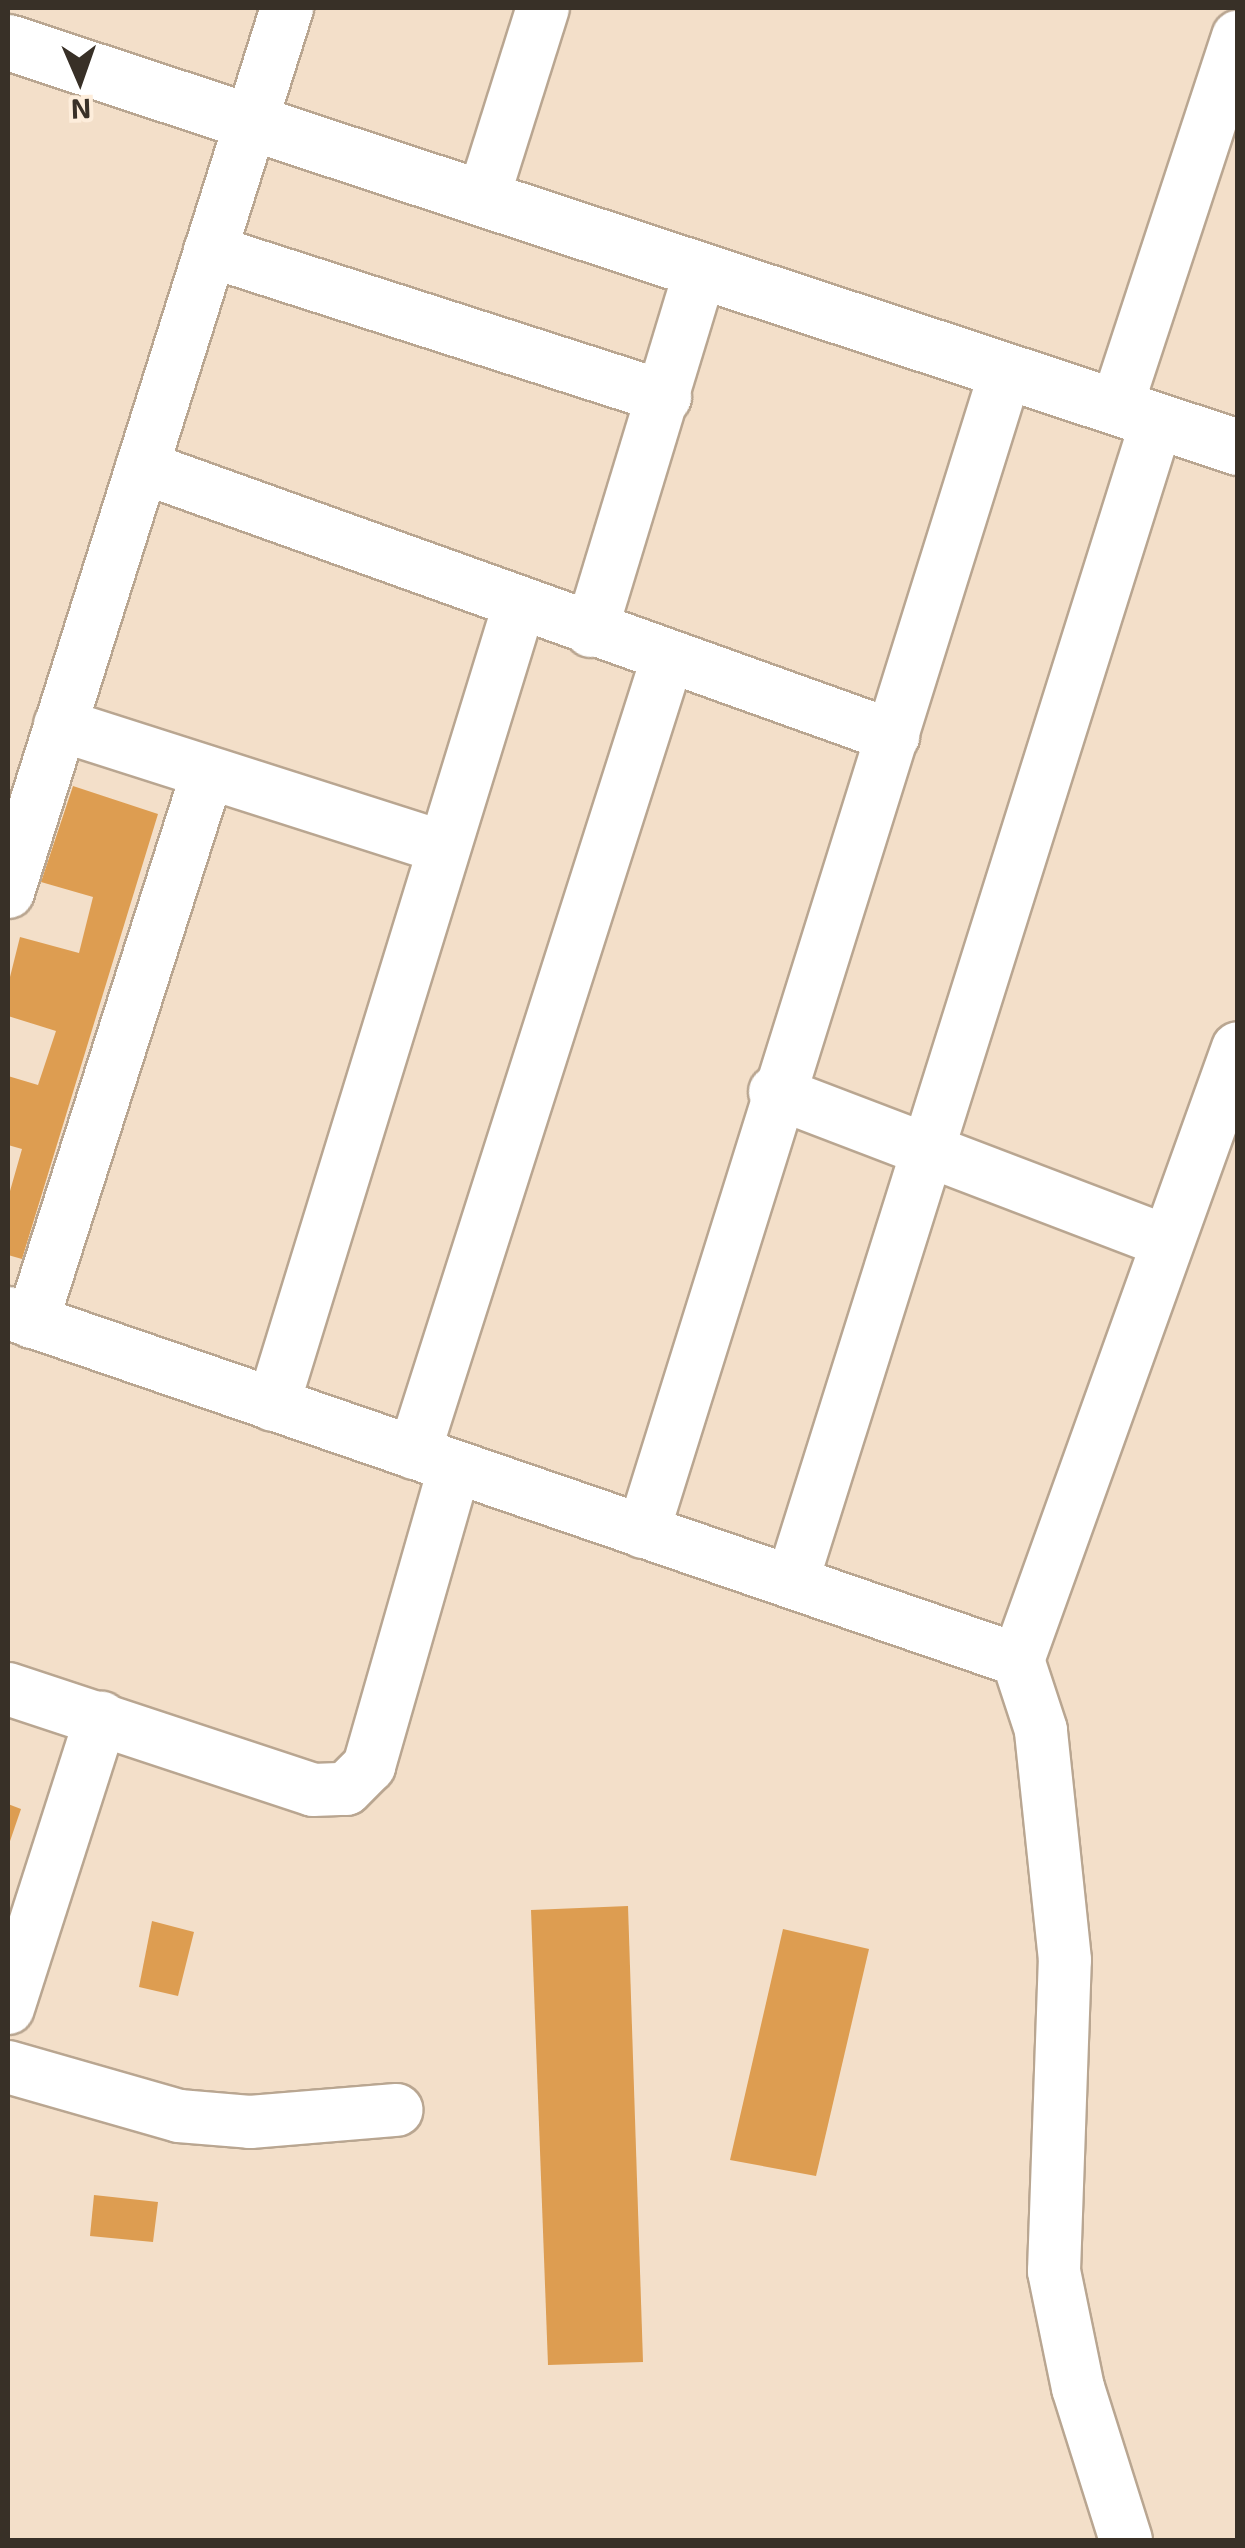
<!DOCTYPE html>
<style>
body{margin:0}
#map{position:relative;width:1245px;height:2548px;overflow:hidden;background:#f3dfc9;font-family:"Exo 2",sans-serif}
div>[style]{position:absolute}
.building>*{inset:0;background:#dd9d51}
.roads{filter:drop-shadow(2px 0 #b9a691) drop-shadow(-2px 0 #b9a691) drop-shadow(0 2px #b9a691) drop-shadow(0 -2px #b9a691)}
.minor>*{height:52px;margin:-26px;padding:0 26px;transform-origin:26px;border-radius:26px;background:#fff}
.tertiary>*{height:55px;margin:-27.5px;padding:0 27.5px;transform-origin:27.5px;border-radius:27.5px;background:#fff}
span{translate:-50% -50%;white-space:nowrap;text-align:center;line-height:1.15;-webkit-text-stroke:8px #fdeddb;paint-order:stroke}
.frame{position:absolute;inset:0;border:10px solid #383027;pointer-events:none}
.north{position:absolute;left:30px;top:30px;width:100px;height:100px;-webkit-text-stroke:8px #fdeddb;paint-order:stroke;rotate:178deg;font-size:28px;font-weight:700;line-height:40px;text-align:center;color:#383027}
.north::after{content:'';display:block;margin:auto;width:35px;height:45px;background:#383027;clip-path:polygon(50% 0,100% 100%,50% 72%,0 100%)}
</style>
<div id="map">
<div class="building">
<i style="clip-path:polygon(73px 786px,158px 814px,22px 1259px,8px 1255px,8px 1198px,22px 1149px,8px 1145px,8px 1076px,38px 1085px,56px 1031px,8px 1016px,8px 985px,20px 937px,79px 953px,93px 897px,41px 882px)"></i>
<i style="clip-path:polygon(8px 1804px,21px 1809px,8px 1847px)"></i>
<i style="clip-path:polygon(628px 1906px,643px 2362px,548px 2365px,531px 1910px)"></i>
<i style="clip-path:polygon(152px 1921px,194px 1932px,178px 1996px,139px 1987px)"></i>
<i style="clip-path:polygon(783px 1929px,869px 1949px,816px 2176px,730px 2160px)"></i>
<i style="clip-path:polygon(94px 2195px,158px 2202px,153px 2242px,90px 2236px)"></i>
</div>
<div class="roads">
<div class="minor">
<i style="left:483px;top:198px;width:199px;rotate:-72.5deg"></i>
<i style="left:210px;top:251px;width:478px;rotate:17.8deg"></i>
<i style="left:1116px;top:408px;width:391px;rotate:-71.8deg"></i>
<i style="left:142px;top:467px;width:798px;rotate:19.71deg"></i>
<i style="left:591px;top:631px;width:377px;rotate:-73.1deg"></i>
<i style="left:60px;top:725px;width:399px;rotate:17.7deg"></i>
<i style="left:8px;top:892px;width:927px;rotate:-72.48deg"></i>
<i style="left:775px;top:1092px;width:420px;rotate:20.9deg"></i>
<i style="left:8px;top:1313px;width:1068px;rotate:18.96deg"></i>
<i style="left:32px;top:1322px;width:577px;rotate:-72.26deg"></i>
<i style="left:273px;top:1405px;width:833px;rotate:-72.89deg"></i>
<i style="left:414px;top:1453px;width:832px;rotate:-72.31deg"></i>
<i style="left:643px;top:1532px;width:1216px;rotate:-72.64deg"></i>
<i style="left:792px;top:1582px;width:1217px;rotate:-72.55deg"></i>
<i style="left:8px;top:1689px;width:321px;rotate:18.3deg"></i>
<i style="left:313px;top:1790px;width:33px;rotate:-2deg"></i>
<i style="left:346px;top:1789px;width:33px;rotate:-45deg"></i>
<i style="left:369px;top:1766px;width:311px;rotate:-74deg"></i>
<i style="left:8px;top:2008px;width:305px;rotate:-72.2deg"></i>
<i style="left:8px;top:2067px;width:178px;rotate:16deg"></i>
<i style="left:179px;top:2116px;width:71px;rotate:4.8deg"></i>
<i style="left:250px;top:2122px;width:147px;rotate:-4.7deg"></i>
<i style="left:1126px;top:2540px;width:159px;rotate:-107.5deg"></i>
<i style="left:1078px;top:2388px;width:119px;rotate:-101.6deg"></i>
<i style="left:1054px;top:2271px;width:311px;rotate:-88deg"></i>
<i style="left:1065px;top:1960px;width:231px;rotate:-96deg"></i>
<i style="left:1041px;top:1730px;width:74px;rotate:-108.2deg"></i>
<i style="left:1018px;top:1660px;width:650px;rotate:-70.23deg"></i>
</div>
<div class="tertiary">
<i style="left:8px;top:42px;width:1295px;rotate:18.23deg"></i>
</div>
</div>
<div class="frame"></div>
<div class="north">N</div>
</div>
